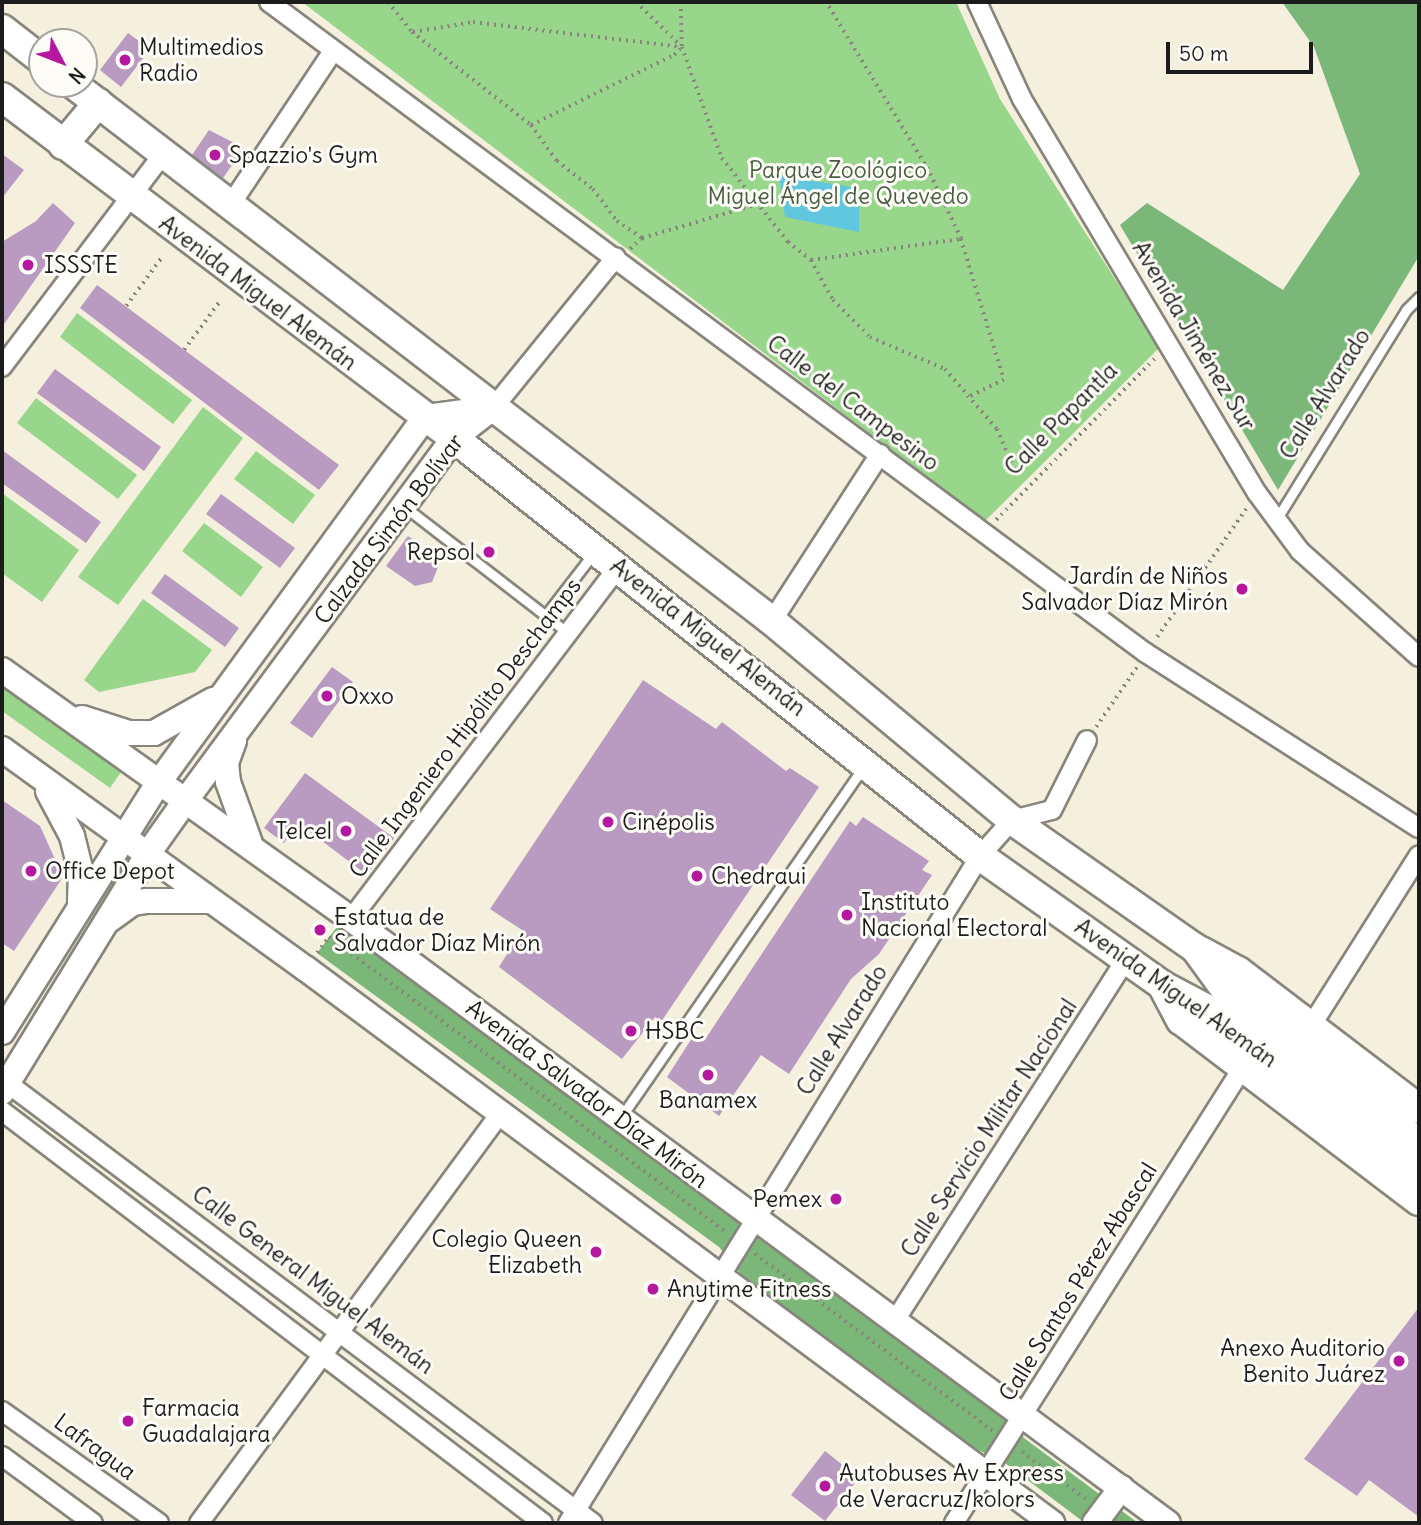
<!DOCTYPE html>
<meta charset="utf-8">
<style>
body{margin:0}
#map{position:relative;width:1421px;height:1525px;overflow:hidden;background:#f5efdd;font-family:Delius,sans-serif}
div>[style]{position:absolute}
.green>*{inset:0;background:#98d68c}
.forest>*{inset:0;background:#7ab778}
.water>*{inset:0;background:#61c7df}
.building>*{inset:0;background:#b99ac0}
.path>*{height:3.5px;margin-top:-1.75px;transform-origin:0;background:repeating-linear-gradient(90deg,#88867c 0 2px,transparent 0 7px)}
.roads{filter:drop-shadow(2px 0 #88867c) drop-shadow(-2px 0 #88867c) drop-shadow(0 2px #88867c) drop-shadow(0 -2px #88867c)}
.lane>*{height:9px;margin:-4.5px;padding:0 4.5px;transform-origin:4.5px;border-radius:4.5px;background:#fff}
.street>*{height:18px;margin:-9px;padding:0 9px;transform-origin:9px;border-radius:9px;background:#fff}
.secondary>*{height:24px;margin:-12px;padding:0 12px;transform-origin:12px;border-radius:12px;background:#fff}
.primary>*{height:28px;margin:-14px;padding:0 14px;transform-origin:14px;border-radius:14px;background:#fff}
.dots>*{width:19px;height:19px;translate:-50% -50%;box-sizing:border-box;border:4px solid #fdfcf7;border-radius:50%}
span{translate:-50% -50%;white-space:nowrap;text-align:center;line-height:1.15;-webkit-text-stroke:6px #fdfcf7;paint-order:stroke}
.poi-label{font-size:23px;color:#1c1c1c}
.left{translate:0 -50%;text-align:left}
.right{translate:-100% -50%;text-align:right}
.park-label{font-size:23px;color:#475d43}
.street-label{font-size:23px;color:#1c1c1c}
.frame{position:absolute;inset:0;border:4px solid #1c1c1c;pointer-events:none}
.north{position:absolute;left:28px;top:28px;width:70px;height:70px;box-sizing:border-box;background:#fdfcf7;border:2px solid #a3a29f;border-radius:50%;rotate:132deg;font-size:19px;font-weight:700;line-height:28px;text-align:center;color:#1c1c1c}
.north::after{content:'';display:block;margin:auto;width:24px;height:32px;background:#b5179e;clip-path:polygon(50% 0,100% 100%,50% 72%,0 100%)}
.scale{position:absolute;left:1166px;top:42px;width:147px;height:32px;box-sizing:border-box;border:4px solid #1c1c1c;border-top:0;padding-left:9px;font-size:21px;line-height:24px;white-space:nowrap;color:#1c1c1c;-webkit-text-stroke:5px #fdfcf7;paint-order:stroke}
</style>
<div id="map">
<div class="green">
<i style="clip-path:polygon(302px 2px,956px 2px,1000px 99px,1159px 348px,985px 521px)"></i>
<i style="clip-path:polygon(77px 313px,192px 400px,173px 424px,60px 337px)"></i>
<i style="clip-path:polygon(36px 398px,137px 475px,118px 499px,17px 423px)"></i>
<i style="clip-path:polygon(203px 407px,243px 438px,118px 605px,78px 577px)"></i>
<i style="clip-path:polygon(256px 451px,315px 495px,293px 524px,234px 479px)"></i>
<i style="clip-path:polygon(2px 493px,79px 550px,42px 602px,2px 573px)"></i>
<i style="clip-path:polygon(204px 523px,263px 567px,241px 597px,182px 551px)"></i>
<i style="clip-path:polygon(143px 599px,212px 650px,195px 672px,99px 692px,84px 680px)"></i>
<i style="clip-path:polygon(2px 684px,121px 772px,110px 788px,2px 711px)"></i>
</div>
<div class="forest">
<i style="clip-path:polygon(1282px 2px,1419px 2px,1419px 256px,1278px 490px,1120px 225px,1147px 203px,1283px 290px,1360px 174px,1314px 47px)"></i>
<i style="clip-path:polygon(340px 923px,735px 1219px,995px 1401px,1024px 1438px,1138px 1523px,1085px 1523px,1005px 1463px,964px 1443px,741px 1274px,719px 1247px,317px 953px)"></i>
</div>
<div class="water">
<i style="clip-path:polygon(779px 176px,859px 188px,859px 232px,785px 217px)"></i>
</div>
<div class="building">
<i style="clip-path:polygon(128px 33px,150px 49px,121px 87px,100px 70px)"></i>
<i style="clip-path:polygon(209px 130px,244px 148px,223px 178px,192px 155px)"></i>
<i style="clip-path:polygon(2px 154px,24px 170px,2px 198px)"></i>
<i style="clip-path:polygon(53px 203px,75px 223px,2px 327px,2px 242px,36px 221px)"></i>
<i style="clip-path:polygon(97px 285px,339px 465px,319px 490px,80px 308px)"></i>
<i style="clip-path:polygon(55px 369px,161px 447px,144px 471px,37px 393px)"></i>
<i style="clip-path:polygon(2px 450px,101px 522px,86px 543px,2px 483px)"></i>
<i style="clip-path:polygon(221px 494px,295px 548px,280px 568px,206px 514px)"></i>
<i style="clip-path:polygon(408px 536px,441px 560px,432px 582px,415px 586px,386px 566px)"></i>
<i style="clip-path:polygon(165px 574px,239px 628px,225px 647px,151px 593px)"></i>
<i style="clip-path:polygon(332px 667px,353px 682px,312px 738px,290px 723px)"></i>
<i style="clip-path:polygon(643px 680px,716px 729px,722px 722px,786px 771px,790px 768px,819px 787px,661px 1022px,655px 1017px,622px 1059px,499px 967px,522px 930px,490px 909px)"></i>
<i style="clip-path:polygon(305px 773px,394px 838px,367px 875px,298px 823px,284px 843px,264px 828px)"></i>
<i style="clip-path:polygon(2px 800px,40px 826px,63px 877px,14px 951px,2px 943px)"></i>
<i style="clip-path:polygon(863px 817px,929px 861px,922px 870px,932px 875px,879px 954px,851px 979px,789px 1074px,761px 1055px,719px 1116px,667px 1077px,694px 1035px,704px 1041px,850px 821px,856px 826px)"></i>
<i style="clip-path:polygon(1419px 1307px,1419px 1517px,1369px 1480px,1357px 1496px,1304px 1459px)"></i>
<i style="clip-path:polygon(825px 1451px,859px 1478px,825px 1521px,791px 1495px)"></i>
</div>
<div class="path">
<i style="left:388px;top:2px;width:38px;rotate:51deg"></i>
<i style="left:412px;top:32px;width:151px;rotate:38deg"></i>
<i style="left:531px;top:125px;width:159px;rotate:-26.1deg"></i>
<i style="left:674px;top:55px;width:11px;rotate:-45deg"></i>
<i style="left:636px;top:2px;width:62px;rotate:44.3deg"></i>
<i style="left:681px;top:2px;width:45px;rotate:88.7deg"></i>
<i style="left:682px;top:47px;width:118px;rotate:70.2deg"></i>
<i style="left:722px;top:158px;width:107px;rotate:51.8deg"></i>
<i style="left:788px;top:242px;width:29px;rotate:38deg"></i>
<i style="left:811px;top:260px;width:151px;rotate:-8deg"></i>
<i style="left:961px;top:239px;width:76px;rotate:-115.6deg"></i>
<i style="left:928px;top:170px;width:197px;rotate:-121.3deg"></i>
<i style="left:413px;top:32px;width:61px;rotate:-9.5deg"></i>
<i style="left:473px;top:22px;width:210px;rotate:6.8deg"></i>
<i style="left:531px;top:125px;width:44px;rotate:54.2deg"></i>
<i style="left:557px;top:161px;width:46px;rotate:37.9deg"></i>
<i style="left:593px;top:189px;width:40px;rotate:53deg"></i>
<i style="left:617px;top:221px;width:30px;rotate:34deg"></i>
<i style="left:642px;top:238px;width:121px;rotate:-16.3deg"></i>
<i style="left:961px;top:239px;width:147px;rotate:73deg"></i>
<i style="left:1004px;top:380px;width:39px;rotate:154deg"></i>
<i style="left:630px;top:249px;width:16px;rotate:-43deg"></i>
<i style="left:811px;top:260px;width:46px;rotate:61.2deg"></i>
<i style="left:833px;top:300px;width:52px;rotate:45deg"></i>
<i style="left:870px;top:337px;width:82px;rotate:23.1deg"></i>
<i style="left:945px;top:369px;width:79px;rotate:49.1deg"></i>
<i style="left:997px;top:429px;width:52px;rotate:66.4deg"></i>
<i style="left:126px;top:306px;width:61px;rotate:-53.7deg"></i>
<i style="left:184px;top:350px;width:61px;rotate:-53.7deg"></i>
<i style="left:996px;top:520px;width:227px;rotate:-45.5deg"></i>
<i style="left:1157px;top:637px;width:156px;rotate:-55.2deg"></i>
<i style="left:1096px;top:727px;width:73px;rotate:-55.7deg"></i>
<i style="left:329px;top:937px;width:495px;rotate:36.6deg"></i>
<i style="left:317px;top:953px;width:20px;rotate:-53deg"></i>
<i style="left:755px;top:1254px;width:297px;rotate:36.6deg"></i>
<i style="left:1022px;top:1452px;width:79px;rotate:36.3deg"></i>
</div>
<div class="roads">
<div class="lane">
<i style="left:405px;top:507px;width:206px;rotate:37.7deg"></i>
<i style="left:1276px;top:520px;width:248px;rotate:-58.2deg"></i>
<i style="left:1407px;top:309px;width:17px;rotate:-45deg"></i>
<i style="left:545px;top:616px;width:78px;rotate:-52.3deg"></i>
<i style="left:621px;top:1117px;width:423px;rotate:-55.3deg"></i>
</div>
<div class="street">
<i style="left:269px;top:2px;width:1092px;rotate:36.59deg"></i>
<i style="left:1146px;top:653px;width:324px;rotate:32.7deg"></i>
<i style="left:977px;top:2px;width:107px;rotate:65.1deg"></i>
<i style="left:1022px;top:99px;width:459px;rotate:59.2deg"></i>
<i style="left:1257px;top:493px;width:72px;rotate:53.4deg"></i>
<i style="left:1300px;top:551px;width:159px;rotate:41.7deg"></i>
<i style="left:231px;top:204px;width:184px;rotate:-56.3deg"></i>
<i style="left:2px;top:367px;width:267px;rotate:-52.9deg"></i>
<i style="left:494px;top:407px;width:193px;rotate:-50.9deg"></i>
<i style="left:772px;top:621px;width:199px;rotate:-57.1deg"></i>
<i style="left:351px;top:919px;width:442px;rotate:-52.8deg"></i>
<i style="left:1311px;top:1026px;width:202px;rotate:-57.7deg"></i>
<i style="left:2px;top:1079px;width:739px;rotate:36.92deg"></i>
<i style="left:2px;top:1111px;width:680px;rotate:37.29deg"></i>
<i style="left:894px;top:1322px;width:431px;rotate:-57.4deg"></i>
<i style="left:2px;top:1411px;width:193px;rotate:35.5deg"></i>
<i style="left:2px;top:1456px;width:113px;rotate:36.4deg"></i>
<i style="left:199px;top:1523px;width:506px;rotate:-53.67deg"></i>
<i style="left:568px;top:1523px;width:784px;rotate:-58.3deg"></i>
<i style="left:980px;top:856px;width:48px;rotate:-48.4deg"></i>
<i style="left:1012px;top:820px;width:41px;rotate:-14deg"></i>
<i style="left:1052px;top:810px;width:78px;rotate:-63.4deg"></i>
<i style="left:954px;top:1523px;width:540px;rotate:-57.63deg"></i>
</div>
<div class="secondary">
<i style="left:2px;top:670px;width:429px;rotate:35.5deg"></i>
<i style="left:351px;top:919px;width:1016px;rotate:36.48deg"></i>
<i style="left:82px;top:718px;width:49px;rotate:17.7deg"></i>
<i style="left:129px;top:733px;width:25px"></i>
<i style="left:154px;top:733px;width:68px;rotate:-29.2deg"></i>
<i style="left:234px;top:741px;width:23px;rotate:110deg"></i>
<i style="left:226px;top:763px;width:19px;rotate:84deg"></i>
<i style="left:228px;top:782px;width:68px;rotate:70.2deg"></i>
<i style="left:2px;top:749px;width:374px;rotate:35.9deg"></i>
<i style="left:305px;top:968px;width:931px;rotate:36.61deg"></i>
<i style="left:48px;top:791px;width:51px;rotate:61.9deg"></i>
<i style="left:72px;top:836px;width:38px;rotate:76deg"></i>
<i style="left:81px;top:873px;width:31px;rotate:92deg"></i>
<i style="left:109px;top:920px;width:29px;rotate:-36deg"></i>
<i style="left:132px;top:903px;width:15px;rotate:-8deg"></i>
<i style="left:147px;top:901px;width:62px"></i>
<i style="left:2px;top:1032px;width:295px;rotate:-57.9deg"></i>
<i style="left:159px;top:782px;width:452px;rotate:-53.9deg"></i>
<i style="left:425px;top:417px;width:69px;rotate:-7.5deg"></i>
<i style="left:2px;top:1092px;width:278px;rotate:-58.5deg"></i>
<i style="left:147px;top:855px;width:67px;rotate:-54.7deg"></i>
<i style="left:186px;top:800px;width:450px;rotate:-53.5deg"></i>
<i style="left:454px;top:438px;width:51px;rotate:-37.8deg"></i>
<i style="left:1095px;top:1523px;width:44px;rotate:-53.4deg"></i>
</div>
<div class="primary">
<i style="left:2px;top:29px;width:51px;rotate:37.8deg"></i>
<i style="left:73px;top:84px;width:881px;rotate:37.53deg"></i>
<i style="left:772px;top:621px;width:312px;rotate:39.7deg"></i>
<i style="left:1012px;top:820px;width:223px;rotate:35deg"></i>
<i style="left:1195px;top:948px;width:54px;rotate:54deg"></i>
<i style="left:1227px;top:992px;width:244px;rotate:38.2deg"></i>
<i style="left:2px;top:97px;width:566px;rotate:37.03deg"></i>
<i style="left:454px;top:438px;width:672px;rotate:38.47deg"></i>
<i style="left:980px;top:856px;width:223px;rotate:35.3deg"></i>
<i style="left:1162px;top:985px;width:53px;rotate:28deg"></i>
<i style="left:1209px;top:1010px;width:264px;rotate:37.3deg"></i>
<i style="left:63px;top:145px;width:55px;rotate:-50.2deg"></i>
<i style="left:1201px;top:951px;width:42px;rotate:28.4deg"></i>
<i style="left:1238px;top:971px;width:228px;rotate:37.3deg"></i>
<i style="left:1162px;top:985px;width:40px;rotate:62deg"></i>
<i style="left:1181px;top:1020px;width:299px;rotate:37.3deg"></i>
</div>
</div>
<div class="dots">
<i style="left:125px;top:60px;background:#b5179e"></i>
<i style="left:215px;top:155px;background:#b5179e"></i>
<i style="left:28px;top:265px;background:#b5179e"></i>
<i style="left:489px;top:552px;background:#b5179e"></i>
<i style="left:1242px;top:589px;background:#b5179e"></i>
<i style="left:327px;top:696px;background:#b5179e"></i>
<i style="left:608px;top:822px;background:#b5179e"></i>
<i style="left:346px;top:831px;background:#b5179e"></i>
<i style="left:31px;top:871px;background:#b5179e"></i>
<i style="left:697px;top:876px;background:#b5179e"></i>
<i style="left:847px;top:915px;background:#b5179e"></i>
<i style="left:320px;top:930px;background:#b5179e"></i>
<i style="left:631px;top:1031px;background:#b5179e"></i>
<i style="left:708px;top:1075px;background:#b5179e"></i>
<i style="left:836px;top:1199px;background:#b5179e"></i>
<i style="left:596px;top:1252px;background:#b5179e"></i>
<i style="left:653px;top:1289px;background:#b5179e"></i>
<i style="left:1399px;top:1361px;background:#b5179e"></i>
<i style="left:128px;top:1421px;background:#b5179e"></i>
<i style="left:825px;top:1486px;background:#b5179e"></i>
</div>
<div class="poi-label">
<span class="left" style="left:139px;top:60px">Multimedios<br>Radio</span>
<span class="left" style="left:229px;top:155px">Spazzio's Gym</span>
<span class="left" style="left:44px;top:265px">ISSSTE</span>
<span class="right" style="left:475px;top:552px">Repsol</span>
<span class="right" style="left:1228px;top:589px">Jardín de Niños<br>Salvador Díaz Mirón</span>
<span class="left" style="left:341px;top:696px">Oxxo</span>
<span class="left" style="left:622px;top:822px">Cinépolis</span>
<span class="right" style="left:332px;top:831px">Telcel</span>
<span class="left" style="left:45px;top:871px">Office Depot</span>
<span class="left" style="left:711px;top:876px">Chedraui</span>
<span class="left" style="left:861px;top:915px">Instituto<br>Nacional Electoral</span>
<span class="left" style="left:334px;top:930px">Estatua de<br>Salvador Díaz Mirón</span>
<span class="left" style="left:645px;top:1031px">HSBC</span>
<span style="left:708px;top:1100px">Banamex</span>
<span class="right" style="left:822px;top:1199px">Pemex</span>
<span class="right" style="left:582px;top:1252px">Colegio Queen<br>Elizabeth</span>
<span class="left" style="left:667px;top:1289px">Anytime Fitness</span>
<span class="right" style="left:1385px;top:1361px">Anexo Auditorio<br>Benito Juárez</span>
<span class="left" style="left:142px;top:1421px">Farmacia<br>Guadalajara</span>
<span class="left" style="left:839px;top:1486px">Autobuses Av Express<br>de Veracruz/kolors</span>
</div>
<div class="park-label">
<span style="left:838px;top:183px">Parque Zoológico<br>Miguel Ángel de Quevedo</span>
</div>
<div class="street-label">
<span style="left:258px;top:293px;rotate:37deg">Avenida Miguel Alemán</span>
<span style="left:1194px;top:336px;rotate:59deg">Avenida Jiménez Sur</span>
<span style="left:1325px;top:394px;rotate:-58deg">Calle Alvarado</span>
<span style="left:853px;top:403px;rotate:37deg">Calle del Campesino</span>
<span style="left:1061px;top:419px;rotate:-45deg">Calle Papantla</span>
<span style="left:389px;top:529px;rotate:-53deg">Calzada Simón Bolívar</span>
<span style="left:708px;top:637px;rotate:38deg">Avenida Miguel Alemán</span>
<span style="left:465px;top:728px;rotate:-53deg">Calle Ingeniero Hipólito Deschamps</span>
<span style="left:1176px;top:993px;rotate:35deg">Avenida Miguel Alemán</span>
<span style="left:842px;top:1030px;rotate:-58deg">Calle Alvarado</span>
<span style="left:587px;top:1094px;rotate:37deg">Avenida Salvador Díaz Mirón</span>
<span style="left:989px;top:1128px;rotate:-57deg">Calle Servicio Militar Nacional</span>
<span style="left:313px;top:1280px;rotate:37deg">Calle General Miguel Alemán</span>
<span style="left:1078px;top:1282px;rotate:-58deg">Calle Santos Pérez Abascal</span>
<span style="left:95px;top:1447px;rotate:36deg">Lafragua</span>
</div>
<div class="frame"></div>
<div class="north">N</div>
<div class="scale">50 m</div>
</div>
